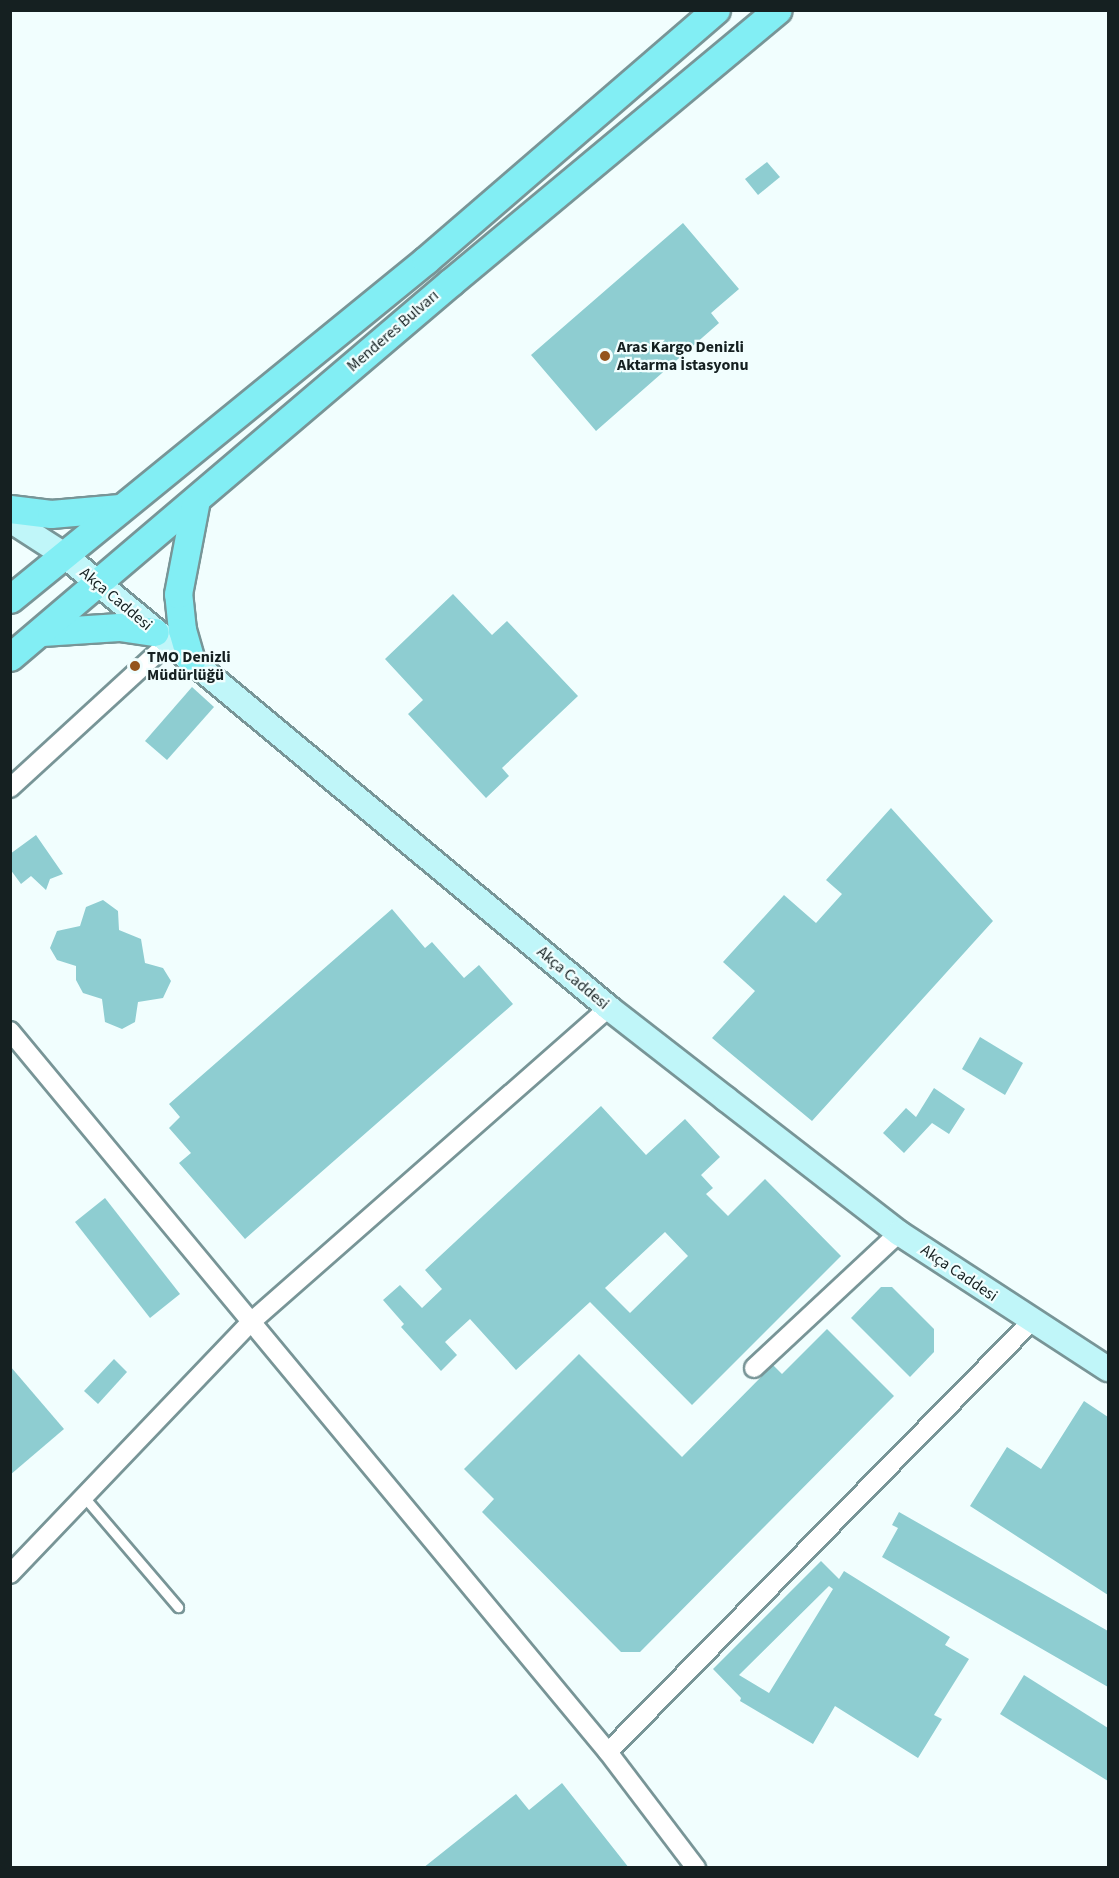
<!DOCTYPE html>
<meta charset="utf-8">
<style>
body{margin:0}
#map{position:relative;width:1119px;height:1878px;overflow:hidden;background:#f1fefe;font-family:"Source Sans 3",sans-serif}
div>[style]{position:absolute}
.building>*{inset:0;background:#8ecdd1}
.roads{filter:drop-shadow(2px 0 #789597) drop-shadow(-2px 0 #789597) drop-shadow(0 2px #789597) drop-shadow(0 -2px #789597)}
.lane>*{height:9px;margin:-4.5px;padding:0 4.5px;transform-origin:4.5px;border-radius:4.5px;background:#fff}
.street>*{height:18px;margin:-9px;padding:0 9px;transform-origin:9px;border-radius:9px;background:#fff}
.secondary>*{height:24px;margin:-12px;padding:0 12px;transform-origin:12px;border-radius:12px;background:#c0f6f9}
.primary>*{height:27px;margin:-13.5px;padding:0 13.5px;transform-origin:13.5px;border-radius:13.5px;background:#82eef4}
.dots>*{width:16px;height:16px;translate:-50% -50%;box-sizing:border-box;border:3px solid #f1fefe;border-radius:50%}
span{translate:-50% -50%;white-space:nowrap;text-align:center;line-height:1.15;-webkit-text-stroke:4.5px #f1fefe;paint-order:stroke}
.street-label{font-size:16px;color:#152021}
.poi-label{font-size:16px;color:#152021;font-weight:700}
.left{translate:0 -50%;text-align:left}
.frame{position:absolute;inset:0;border:12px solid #152021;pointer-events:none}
</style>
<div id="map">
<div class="building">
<i style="clip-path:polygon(767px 162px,780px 177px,758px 195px,745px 179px)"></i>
<i style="clip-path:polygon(683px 223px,739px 289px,711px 313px,719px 323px,596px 431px,531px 355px)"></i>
<i style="clip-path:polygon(453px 594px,492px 635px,507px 621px,578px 696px,502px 768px,509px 776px,486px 798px,408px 714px,423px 700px,385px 659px)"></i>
<i style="clip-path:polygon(192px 687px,214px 707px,167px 760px,145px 741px)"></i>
<i style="clip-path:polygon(891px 808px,993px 921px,812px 1121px,712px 1038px,755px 991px,723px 962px,784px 895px,816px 923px,842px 894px,826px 880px)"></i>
<i style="clip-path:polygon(36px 835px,63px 874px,50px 879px,46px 890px,31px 876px,21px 884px,10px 869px,10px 854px)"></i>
<i style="clip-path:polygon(103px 900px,118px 911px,119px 930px,141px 939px,145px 963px,163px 968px,171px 981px,163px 998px,138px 1002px,135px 1022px,122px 1029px,105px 1022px,102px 999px,83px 993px,76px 980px,76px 966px,57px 960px,50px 948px,57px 931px,80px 926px,86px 907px)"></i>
<i style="clip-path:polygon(392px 909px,425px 948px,432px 942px,464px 978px,479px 965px,513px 1004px,245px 1239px,179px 1163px,191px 1153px,169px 1128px,180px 1117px,169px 1104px)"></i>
<i style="clip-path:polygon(980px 1037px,1023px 1063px,1005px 1095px,962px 1069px)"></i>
<i style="clip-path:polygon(934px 1088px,965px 1109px,949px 1134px,932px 1123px,904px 1153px,883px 1133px,906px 1108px,916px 1117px)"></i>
<i style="clip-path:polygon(evenodd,601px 1106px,646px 1155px,685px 1119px,720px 1157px,701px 1175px,713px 1188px,706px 1194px,728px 1216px,765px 1179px,841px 1256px,692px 1405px,590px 1302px,516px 1370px,470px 1319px,445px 1342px,457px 1355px,441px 1371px,401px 1327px,404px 1324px,383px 1300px,400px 1285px,422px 1308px,442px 1289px,425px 1270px,601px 1106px,665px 1232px,688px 1256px,630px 1313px,605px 1288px,665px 1232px)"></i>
<i style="clip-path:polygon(105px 1198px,180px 1294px,150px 1318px,75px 1222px)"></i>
<i style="clip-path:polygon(881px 1287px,892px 1287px,934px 1329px,934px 1352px,910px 1377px,851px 1318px)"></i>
<i style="clip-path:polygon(827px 1329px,894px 1396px,640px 1652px,621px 1652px,482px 1512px,494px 1499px,464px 1469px,579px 1354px,682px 1457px,773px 1365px,782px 1374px)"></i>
<i style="clip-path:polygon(114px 1359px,127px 1372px,98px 1404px,84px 1391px)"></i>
<i style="clip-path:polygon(10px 1366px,64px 1429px,10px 1475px)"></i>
<i style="clip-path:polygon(1084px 1401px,1108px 1417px,1108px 1595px,970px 1506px,1007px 1447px,1041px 1469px)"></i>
<i style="clip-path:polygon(899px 1512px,1108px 1631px,1108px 1687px,882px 1557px,898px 1528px,892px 1525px)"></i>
<i style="clip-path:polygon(evenodd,821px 1561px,839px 1579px,844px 1571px,950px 1637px,945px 1645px,969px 1659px,934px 1715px,942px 1719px,918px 1758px,835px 1706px,813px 1744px,740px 1701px,741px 1698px,713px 1669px,821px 1561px,829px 1586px,833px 1589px,769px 1693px,739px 1675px,829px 1586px)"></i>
<i style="clip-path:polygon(1024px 1675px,1108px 1728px,1108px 1781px,1000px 1714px)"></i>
<i style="clip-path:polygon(562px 1783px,629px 1868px,423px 1868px,516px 1794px,529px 1810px)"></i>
</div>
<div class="roads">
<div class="lane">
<i style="left:84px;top:1497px;width:145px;rotate:49.5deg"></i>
</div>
<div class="street">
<i style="left:10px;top:788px;width:228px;rotate:-42.5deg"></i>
<i style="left:10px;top:1031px;width:937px;rotate:50.33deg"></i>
<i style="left:608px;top:1752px;width:146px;rotate:52.8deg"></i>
<i style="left:754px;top:1368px;width:198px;rotate:-43deg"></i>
<i style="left:10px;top:1574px;width:349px;rotate:-46.3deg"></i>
<i style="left:251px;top:1322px;width:476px;rotate:-41.3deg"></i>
<i style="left:608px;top:1752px;width:605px;rotate:-45.47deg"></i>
</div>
<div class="secondary">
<i style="left:10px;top:520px;width:63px;rotate:32.7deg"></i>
<i style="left:63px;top:554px;width:710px;rotate:39.74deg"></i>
<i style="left:609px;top:1008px;width:148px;rotate:37.9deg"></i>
<i style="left:726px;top:1099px;width:219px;rotate:37.8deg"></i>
<i style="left:899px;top:1233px;width:249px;rotate:33.1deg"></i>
</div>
<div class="primary">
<i style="left:10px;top:509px;width:41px;rotate:7deg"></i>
<i style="left:51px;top:514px;width:69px;rotate:-5deg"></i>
<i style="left:10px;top:599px;width:537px;rotate:-39.18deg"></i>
<i style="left:426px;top:260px;width:383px;rotate:-40.8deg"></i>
<i style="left:42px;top:632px;width:77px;rotate:-3.7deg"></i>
<i style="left:119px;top:627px;width:36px;rotate:8deg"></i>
<i style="left:10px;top:657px;width:579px;rotate:-40.38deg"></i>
<i style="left:451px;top:282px;width:425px;rotate:-39.8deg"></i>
<i style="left:191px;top:661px;width:32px;rotate:-106deg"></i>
<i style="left:182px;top:630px;width:36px;rotate:-96deg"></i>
<i style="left:178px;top:594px;width:96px;rotate:-79.2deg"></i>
</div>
</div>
<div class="dots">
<i style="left:605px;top:356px;background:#94541d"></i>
<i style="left:135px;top:666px;background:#94541d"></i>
</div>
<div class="street-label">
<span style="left:393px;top:331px;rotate:-41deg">Menderes Bulvarı</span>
<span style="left:116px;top:599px;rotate:40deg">Akça Caddesi</span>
<span style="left:573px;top:978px;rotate:40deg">Akça Caddesi</span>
<span style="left:959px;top:1273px;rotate:34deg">Akça Caddesi</span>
</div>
<div class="poi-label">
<span class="left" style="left:617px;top:356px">Aras Kargo Denizli<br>Aktarma İstasyonu</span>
<span class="left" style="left:147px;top:666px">TMO Denizli<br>Müdürlüğü</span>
</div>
<div class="frame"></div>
</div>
